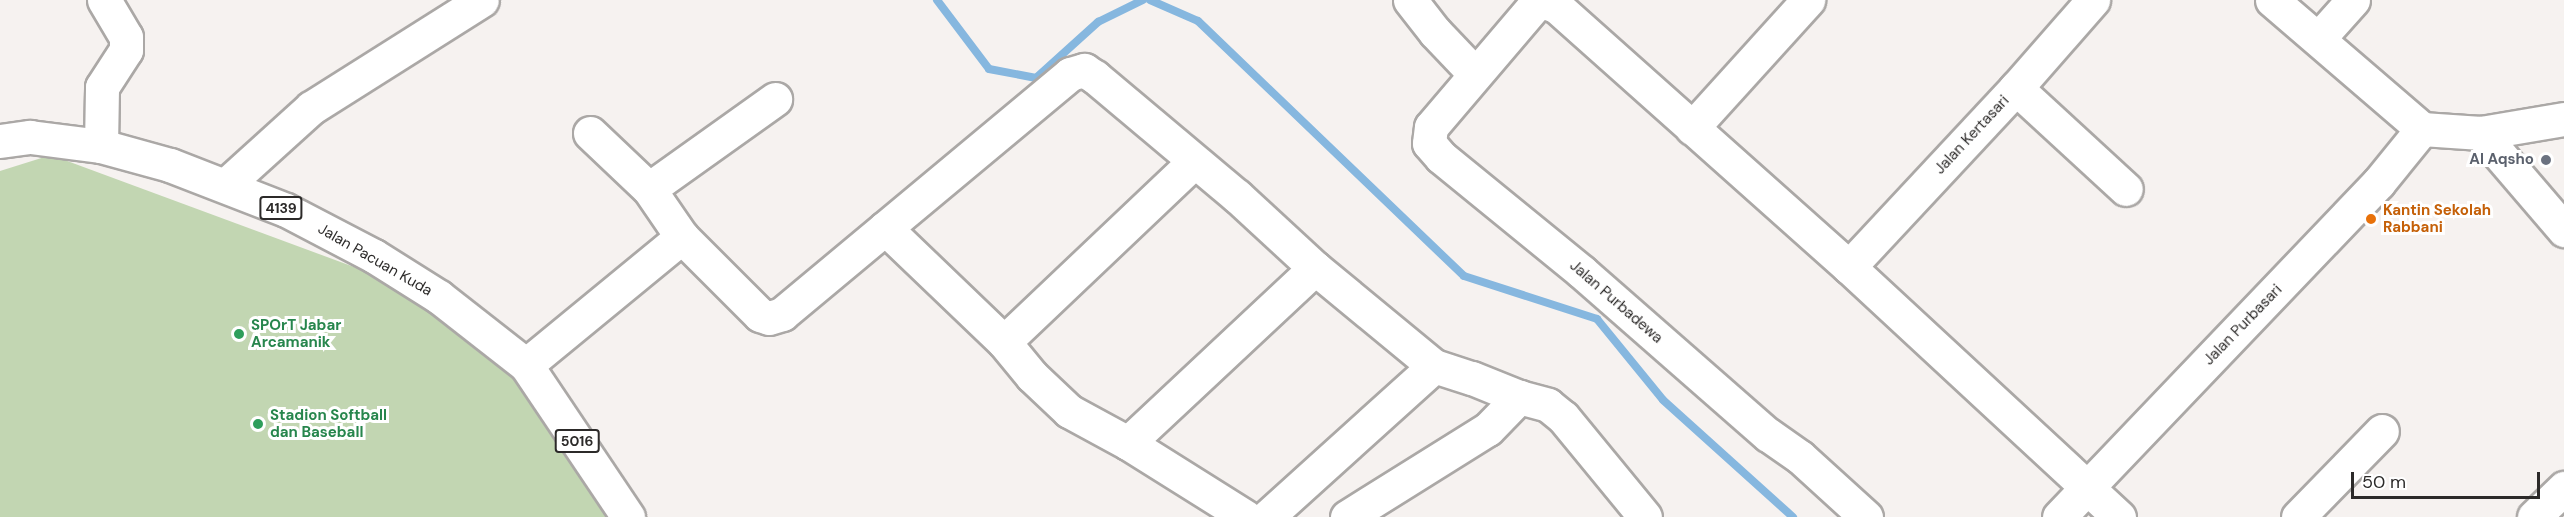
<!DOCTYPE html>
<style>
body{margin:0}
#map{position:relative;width:2564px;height:517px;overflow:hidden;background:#f6f2f0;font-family:"DM Sans",sans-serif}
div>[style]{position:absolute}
.green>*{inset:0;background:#c2d6b2}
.stream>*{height:8px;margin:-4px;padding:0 4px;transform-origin:4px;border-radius:4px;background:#86b7df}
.roads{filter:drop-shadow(2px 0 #aba8a6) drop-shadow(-2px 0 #aba8a6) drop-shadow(0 2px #aba8a6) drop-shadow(0 -2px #aba8a6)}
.minor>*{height:33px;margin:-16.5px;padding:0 16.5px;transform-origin:16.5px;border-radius:16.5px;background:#fff}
.major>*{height:33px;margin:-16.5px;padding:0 16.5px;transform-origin:16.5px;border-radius:16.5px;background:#fff}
.dots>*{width:16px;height:16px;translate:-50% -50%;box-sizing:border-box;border:3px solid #fff;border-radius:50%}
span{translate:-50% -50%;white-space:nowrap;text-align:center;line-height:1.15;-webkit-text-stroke:6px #fff;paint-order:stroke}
.shield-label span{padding:2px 4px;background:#fff;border:2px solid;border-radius:4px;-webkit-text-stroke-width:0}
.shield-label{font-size:14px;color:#2c2a29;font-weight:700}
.street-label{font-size:15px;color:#2c2a29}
.worship-label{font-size:15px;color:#5b616d;font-weight:700}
.right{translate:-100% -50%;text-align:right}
.food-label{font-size:15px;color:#c56008;font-weight:700}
.left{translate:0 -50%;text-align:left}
.leisure-label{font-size:15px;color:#27864d;font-weight:700}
.scale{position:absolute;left:2351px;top:472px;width:189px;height:27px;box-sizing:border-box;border:3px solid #2c2a29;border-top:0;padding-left:8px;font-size:18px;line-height:21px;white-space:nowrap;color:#2c2a29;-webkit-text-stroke:4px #fff;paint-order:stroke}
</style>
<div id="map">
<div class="green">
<i style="clip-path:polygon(51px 155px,438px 298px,520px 369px,619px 517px,0 517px,0 171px)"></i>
</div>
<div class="stream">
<i style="left:937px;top:0;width:86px;rotate:53deg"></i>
<i style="left:989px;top:69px;width:48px;rotate:10.8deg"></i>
<i style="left:1036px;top:78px;width:84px;rotate:-42.1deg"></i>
<i style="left:1098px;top:22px;width:50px;rotate:-26.1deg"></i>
<i style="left:1150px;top:0;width:52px;rotate:23.6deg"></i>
<i style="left:1198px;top:21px;width:368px;rotate:43.8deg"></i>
<i style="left:1464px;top:276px;width:140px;rotate:17.9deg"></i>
<i style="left:1597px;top:319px;width:104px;rotate:50.8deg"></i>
<i style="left:1663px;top:400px;width:175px;rotate:42deg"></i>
</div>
<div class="roads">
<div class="minor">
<i style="left:1410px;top:0;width:41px;rotate:52deg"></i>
<i style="left:1435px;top:32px;width:58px;rotate:46.4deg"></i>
<i style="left:2272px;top:0;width:198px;rotate:40.7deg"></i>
<i style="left:2422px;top:129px;width:59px;rotate:3.9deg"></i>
<i style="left:2481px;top:133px;width:84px;rotate:-9.6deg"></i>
<i style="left:2319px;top:38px;width:51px;rotate:-48.2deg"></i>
<i style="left:2016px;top:88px;width:149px;rotate:42.6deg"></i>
<i style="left:1692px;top:128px;width:173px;rotate:-47.8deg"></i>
<i style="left:590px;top:133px;width:81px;rotate:43.5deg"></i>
<i style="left:649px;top:189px;width:58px;rotate:55.5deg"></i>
<i style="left:2481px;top:133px;width:128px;rotate:49.4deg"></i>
<i style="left:101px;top:146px;width:59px;rotate:-89deg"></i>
<i style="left:102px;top:87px;width:44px;rotate:-57deg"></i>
<i style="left:126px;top:50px;width:13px;rotate:-90deg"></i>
<i style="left:126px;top:37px;width:43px;rotate:-120.7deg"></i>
<i style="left:226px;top:185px;width:115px;rotate:-42.2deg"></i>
<i style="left:311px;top:108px;width:202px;rotate:-32.3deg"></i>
<i style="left:649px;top:189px;width:155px;rotate:-35.5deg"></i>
<i style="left:885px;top:228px;width:165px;rotate:43.8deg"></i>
<i style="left:1004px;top:342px;width:44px;rotate:50.5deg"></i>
<i style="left:1032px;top:376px;width:51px;rotate:43.4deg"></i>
<i style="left:1069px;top:411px;width:67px;rotate:28.5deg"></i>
<i style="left:1128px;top:443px;width:139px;rotate:32.1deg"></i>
<i style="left:1849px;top:267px;width:245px;rotate:-47deg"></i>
<i style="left:2016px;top:88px;width:117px;rotate:-48.8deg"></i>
<i style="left:1004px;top:342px;width:262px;rotate:-43.5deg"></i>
<i style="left:526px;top:365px;width:202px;rotate:-39.4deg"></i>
<i style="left:682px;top:237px;width:110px;rotate:45deg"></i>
<i style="left:760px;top:315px;width:9px;rotate:18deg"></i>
<i style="left:769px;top:318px;width:14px;rotate:-17deg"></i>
<i style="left:782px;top:314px;width:375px;rotate:-39.8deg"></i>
<i style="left:1070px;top:74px;width:15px;rotate:-16deg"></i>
<i style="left:1084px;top:70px;width:13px;rotate:32deg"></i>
<i style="left:1095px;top:77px;width:185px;rotate:40deg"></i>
<i style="left:1237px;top:196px;width:106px;rotate:42.7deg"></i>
<i style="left:1315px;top:268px;width:154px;rotate:39.5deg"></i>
<i style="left:1128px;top:443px;width:256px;rotate:-43.1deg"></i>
<i style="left:1267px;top:517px;width:225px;rotate:-42.1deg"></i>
<i style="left:1434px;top:366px;width:40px;rotate:18deg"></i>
<i style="left:1472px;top:378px;width:51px;rotate:22deg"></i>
<i style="left:1519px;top:397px;width:30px;rotate:15deg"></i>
<i style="left:1548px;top:405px;width:19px;rotate:39deg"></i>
<i style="left:1563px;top:417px;width:129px;rotate:50.6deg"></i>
<i style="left:1347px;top:517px;width:166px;rotate:-32deg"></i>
<i style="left:1488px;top:429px;width:45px;rotate:-45.9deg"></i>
<i style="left:1866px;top:517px;width:89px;rotate:-137.7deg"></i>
<i style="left:1800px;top:457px;width:39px;rotate:-145deg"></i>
<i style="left:1768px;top:435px;width:247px;rotate:-138.8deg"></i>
<i style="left:1582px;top:272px;width:182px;rotate:-140.8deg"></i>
<i style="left:1441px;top:157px;width:18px;rotate:-131deg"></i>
<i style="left:1429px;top:143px;width:16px;rotate:-83deg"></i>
<i style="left:1431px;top:127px;width:157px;rotate:-49.6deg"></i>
<i style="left:1533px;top:7px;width:11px;rotate:-34deg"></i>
<i style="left:1542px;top:1px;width:15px;rotate:20deg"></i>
<i style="left:1556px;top:6px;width:392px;rotate:41.7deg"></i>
<i style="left:1849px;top:267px;width:368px;rotate:42.8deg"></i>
<i style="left:2059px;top:517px;width:463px;rotate:-46.3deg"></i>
<i style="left:2379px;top:182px;width:68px;rotate:-50.9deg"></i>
<i style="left:2298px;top:517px;width:120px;rotate:-45.7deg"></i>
<i style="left:2534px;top:517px;width:42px;rotate:-44deg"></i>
</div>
<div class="major">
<i style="left:0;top:141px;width:30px;rotate:-8deg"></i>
<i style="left:30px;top:137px;width:72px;rotate:7.2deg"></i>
<i style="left:101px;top:146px;width:72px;rotate:15.4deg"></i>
<i style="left:170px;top:165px;width:124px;rotate:21.2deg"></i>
<i style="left:286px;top:210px;width:99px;rotate:27.6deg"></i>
<i style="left:374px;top:256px;width:77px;rotate:32.2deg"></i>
<i style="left:439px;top:297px;width:110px;rotate:38deg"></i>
<i style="left:526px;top:365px;width:183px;rotate:56.1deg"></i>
</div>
</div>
<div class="dots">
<i style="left:2546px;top:160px;background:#6b7280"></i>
<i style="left:2371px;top:219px;background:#e8710a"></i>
<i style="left:239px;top:334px;background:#2e9e5b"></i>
<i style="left:258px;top:424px;background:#2e9e5b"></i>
</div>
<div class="shield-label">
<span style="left:281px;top:208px">4139</span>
<span style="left:577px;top:441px">5016</span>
</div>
<div class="street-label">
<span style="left:1972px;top:135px;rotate:-47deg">Jalan Kertasari</span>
<span style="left:375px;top:260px;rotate:30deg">Jalan Pacuan Kuda</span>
<span style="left:1616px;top:302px;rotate:41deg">Jalan Purbadewa</span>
<span style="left:2243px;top:325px;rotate:-46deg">Jalan Purbasari</span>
</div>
<div class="worship-label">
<span class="right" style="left:2534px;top:160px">Al Aqsho</span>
</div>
<div class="food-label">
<span class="left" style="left:2383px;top:219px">Kantin Sekolah<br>Rabbani</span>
</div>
<div class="leisure-label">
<span class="left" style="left:251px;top:334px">SPOrT Jabar<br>Arcamanik</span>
<span class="left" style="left:270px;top:424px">Stadion Softball<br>dan Baseball</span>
</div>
<div class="scale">50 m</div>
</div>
